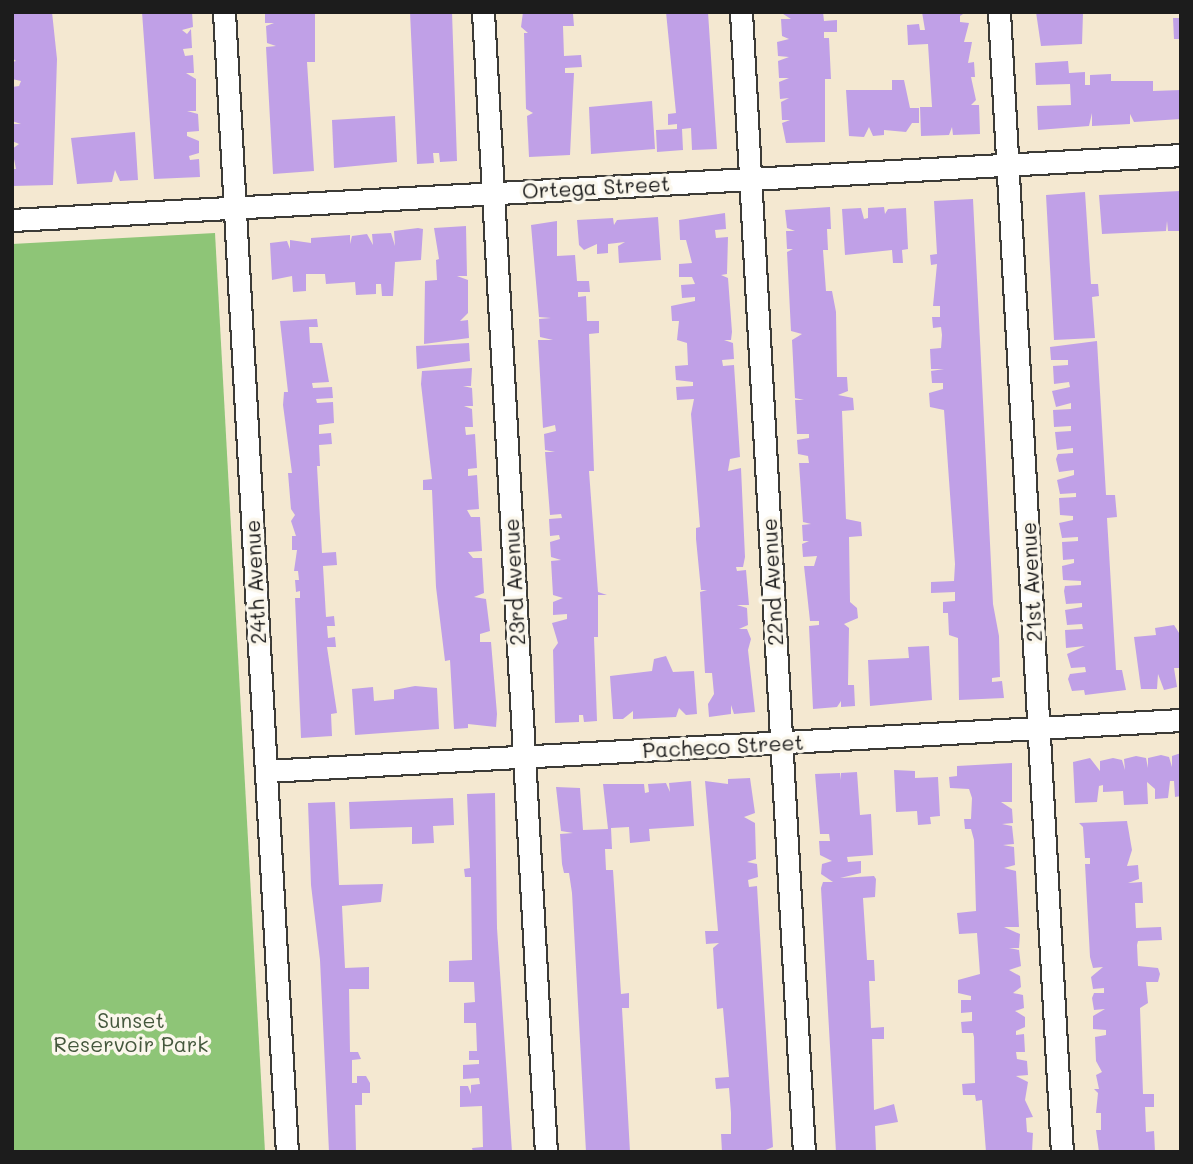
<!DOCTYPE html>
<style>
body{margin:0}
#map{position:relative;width:1193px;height:1164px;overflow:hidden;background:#f4e8d1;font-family:Mali,sans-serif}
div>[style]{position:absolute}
.green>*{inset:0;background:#8ec577}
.building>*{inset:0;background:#c0a0e7}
.roads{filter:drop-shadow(2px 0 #3c3b37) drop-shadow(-2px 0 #3c3b37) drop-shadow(0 2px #3c3b37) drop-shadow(0 -2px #3c3b37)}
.minor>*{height:21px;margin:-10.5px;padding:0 10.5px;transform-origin:10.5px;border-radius:10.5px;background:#fff}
span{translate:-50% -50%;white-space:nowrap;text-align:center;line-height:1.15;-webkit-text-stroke:7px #fbf7ec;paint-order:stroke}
.street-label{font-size:21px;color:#1c1c1c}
.park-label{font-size:21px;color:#44573c}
.frame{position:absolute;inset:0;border:14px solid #1c1c1c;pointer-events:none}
</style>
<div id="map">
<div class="green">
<i style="clip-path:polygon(215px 233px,265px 1152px,12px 1152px,12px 244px)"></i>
</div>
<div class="building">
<i style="clip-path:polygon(12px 12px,52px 12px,57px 59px,53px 185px,12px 186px,12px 169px,16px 169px,12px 149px,19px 144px,12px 141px,12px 124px,21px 124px,12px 121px,12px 87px,19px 86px,21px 81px,12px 79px,12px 62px,16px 61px,12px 58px)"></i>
<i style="clip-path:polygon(142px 12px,192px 12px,193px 27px,182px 30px,187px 34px,191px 29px,192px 48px,183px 49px,185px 56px,193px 55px,194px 73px,186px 73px,196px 79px,196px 111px,187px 111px,198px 114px,199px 131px,187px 132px,187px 136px,199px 141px,199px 153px,189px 156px,190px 160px,199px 159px,200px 177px,154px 179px)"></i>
<i style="clip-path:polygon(265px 12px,315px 12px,315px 62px,307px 62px,314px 171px,273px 174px,266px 47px,276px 46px,267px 43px,266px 26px,274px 23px,265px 23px)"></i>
<i style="clip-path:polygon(410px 12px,452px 12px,457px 161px,440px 162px,439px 153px,433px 153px,434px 163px,417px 164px)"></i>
<i style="clip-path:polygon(523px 12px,573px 14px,574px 26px,563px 26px,564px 56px,581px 55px,582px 67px,565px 68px,565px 73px,574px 73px,570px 155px,529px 157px,527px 116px,533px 113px,526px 109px,524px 33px,528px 33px,521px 27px)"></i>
<i style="clip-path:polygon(666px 12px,708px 12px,717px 149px,692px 150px,691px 128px,682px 129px,683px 150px,657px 152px,656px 130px,677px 129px,677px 124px,668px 125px,668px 114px,676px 113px)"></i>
<i style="clip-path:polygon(780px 12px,823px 12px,824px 21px,837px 20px,837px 32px,824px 32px,824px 38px,829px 38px,831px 79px,825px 79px,825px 142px,786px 143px,782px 123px,790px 120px,782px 120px,781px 102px,789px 98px,780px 99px,779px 82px,789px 78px,779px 78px,778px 61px,789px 57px,778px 56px,777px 42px,789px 39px,782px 36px,781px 19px,791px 19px)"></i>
<i style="clip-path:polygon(922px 12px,966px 12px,960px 16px,960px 22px,969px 23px,964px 42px,972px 42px,968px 63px,974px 62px,975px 77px,971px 77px,976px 100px,971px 105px,979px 105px,980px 134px,953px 135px,952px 127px,949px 135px,921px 136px,920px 107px,932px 107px,928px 44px,908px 45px,907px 25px,919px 24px,920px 30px,925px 30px)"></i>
<i style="clip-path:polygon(1036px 12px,1083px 12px,1082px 44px,1041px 46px)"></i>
<i style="clip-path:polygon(1173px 18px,1181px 18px,1181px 39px,1174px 39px)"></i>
<i style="clip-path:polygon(1068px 61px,1069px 73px,1085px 72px,1085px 85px,1090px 85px,1090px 75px,1111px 74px,1111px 81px,1153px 81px,1153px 91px,1181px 90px,1181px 119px,1134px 122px,1130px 114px,1130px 124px,1092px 126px,1092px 113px,1089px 126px,1038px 130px,1037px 106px,1071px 105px,1070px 84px,1036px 85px,1035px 63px)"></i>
<i style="clip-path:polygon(892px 80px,904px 80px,910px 108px,919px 108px,919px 123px,912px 123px,906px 132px,884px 130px,884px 135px,873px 136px,869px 127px,864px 137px,849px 136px,846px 90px,892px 90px)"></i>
<i style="clip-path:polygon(652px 101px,655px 149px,591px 154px,589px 107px)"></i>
<i style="clip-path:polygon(395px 116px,397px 162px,334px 168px,332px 120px)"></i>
<i style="clip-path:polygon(135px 132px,138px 180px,120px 181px,115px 170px,112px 182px,77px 184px,71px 138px)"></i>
<i style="clip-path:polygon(1180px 191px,1181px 231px,1168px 231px,1167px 221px,1166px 231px,1102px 234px,1099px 195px)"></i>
<i style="clip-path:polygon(1085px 192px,1091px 284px,1098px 284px,1099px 296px,1092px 297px,1095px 338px,1054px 340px,1046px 195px)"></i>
<i style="clip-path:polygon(973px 199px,993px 604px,999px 636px,1000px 677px,992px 678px,992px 682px,1002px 681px,1004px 698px,959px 700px,958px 638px,949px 635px,948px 613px,943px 613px,943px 602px,955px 601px,955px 592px,931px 593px,931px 582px,954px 581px,955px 564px,944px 410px,930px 407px,929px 393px,943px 389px,943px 383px,932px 383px,931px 371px,944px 369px,931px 369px,930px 349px,941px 348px,942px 335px,941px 327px,933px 328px,932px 317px,940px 317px,940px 306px,933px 306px,937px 264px,931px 265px,930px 255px,937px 254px,934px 201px)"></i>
<i style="clip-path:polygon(830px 207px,831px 229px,827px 229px,828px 250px,823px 250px,826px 291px,832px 291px,836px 312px,837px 377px,847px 377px,848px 391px,838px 395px,853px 398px,854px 410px,842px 411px,846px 519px,861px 522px,862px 536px,849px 537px,850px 602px,857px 608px,858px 618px,844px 624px,849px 628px,848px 685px,854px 685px,855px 706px,841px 707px,841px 701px,837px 707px,813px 709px,809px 626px,819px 625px,819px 621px,810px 621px,804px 566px,814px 566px,817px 556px,803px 557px,802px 544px,809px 541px,803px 541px,802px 525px,811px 524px,803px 522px,799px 463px,809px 463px,808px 456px,798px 454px,797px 440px,809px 438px,809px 434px,797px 434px,795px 400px,804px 400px,795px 398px,792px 340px,802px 334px,791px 331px,787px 252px,793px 249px,787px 249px,786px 231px,795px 231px,787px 228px,785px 210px)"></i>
<i style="clip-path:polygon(884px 207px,885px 214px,888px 209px,906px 208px,908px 249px,902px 250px,903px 263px,893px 263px,892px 250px,845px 255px,842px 209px,861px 208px,864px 219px,868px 218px,868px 208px)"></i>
<i style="clip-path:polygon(725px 213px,726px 229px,715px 230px,716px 238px,728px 237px,727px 274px,721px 275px,728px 278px,732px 332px,731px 340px,724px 340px,733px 343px,734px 359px,722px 360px,723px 366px,734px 365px,740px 457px,730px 459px,728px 471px,741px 468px,745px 557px,743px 567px,736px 567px,737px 571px,746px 570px,749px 605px,737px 605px,747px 608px,748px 625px,739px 629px,747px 629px,751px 639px,748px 650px,755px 712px,734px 714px,731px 705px,731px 714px,709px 717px,708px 704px,714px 694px,712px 673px,705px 673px,700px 592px,707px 590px,701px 590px,696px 539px,696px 528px,700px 527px,691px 414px,694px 399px,677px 400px,676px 387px,693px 386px,693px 382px,676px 380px,675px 366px,688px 365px,687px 343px,677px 340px,679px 321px,672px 321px,671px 306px,695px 301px,695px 297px,682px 298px,681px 285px,695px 284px,692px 277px,679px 277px,679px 264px,692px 263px,686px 240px,680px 240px,679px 220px)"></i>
<i style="clip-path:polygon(658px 217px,661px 260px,619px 263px,618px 246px,625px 242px,608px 244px,608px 253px,597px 254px,597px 244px,584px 250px,579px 245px,577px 220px,613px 218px,614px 225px,617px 220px)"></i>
<i style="clip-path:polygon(557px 221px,557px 256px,575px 255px,577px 281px,589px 281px,590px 292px,578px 292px,578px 297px,586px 296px,587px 321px,599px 321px,599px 333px,589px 334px,594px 471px,589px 471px,598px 592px,607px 595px,598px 595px,598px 637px,594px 637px,597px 721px,584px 722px,583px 715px,579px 715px,579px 722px,555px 723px,553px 650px,558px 643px,552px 623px,567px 619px,567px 614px,553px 615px,553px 602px,563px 598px,553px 595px,551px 561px,561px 560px,551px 557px,550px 542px,560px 539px,559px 535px,550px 536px,549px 519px,562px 518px,561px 514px,550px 515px,545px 452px,555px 452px,545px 450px,544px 434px,556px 431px,555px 425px,543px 428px,538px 340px,553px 340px,540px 337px,539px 319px,551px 318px,539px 317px,531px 225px)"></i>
<i style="clip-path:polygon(466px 226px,467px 276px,457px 276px,468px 280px,468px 313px,460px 321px,468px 320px,469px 338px,424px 344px,425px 281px,437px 280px,436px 260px,439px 259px,434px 228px)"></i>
<i style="clip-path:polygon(418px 228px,423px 229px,421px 260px,395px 262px,393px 296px,382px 296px,381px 284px,376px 284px,376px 294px,356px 295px,355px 282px,326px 284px,325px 274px,306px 274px,306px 291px,293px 292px,292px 276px,272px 280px,270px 243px,287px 241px,290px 249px,290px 240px,311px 243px,311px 238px,350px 235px,350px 244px,352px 236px,367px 234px,373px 245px,372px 234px,391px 233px,395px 246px,394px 231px)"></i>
<i style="clip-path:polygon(317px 319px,318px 327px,309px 327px,310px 343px,322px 343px,329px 382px,312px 383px,313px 388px,332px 387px,333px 398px,316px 399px,317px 403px,333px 402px,334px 423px,319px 425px,319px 434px,331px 433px,332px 444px,319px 445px,320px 466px,317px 466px,322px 553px,336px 552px,337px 565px,323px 566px,326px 617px,334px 616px,335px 626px,327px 626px,328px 638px,335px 637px,336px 647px,327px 647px,337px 713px,331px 714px,332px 736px,301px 738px,295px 598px,300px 598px,300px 591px,296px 592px,295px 580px,299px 580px,298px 571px,294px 571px,297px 550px,292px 550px,292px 536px,296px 536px,291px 521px,295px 515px,291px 509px,288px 473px,292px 473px,283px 405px,284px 392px,288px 392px,280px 321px)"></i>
<i style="clip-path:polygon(1097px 341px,1106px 495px,1115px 495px,1117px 517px,1107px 518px,1116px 670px,1122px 670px,1126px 690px,1085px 695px,1084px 690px,1072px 691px,1068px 679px,1070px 674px,1086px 672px,1085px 667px,1071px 668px,1067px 654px,1085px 646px,1066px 648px,1065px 630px,1083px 629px,1082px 624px,1067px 625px,1065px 610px,1082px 607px,1082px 603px,1066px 604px,1064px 591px,1065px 586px,1081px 585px,1081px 581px,1063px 580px,1062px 566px,1074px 563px,1074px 559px,1063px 560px,1062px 542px,1078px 541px,1078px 537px,1062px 538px,1059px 523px,1073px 520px,1073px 516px,1060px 515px,1059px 498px,1076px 497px,1076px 493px,1060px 494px,1057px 480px,1074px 475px,1074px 470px,1059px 472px,1056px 459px,1058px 454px,1073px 453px,1073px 448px,1057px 450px,1055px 432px,1071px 431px,1071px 426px,1054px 427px,1053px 410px,1071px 409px,1071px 403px,1056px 407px,1052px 391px,1070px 387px,1069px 382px,1054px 384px,1053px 366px,1068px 365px,1068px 360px,1051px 360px,1050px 347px)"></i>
<i style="clip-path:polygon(469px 343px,470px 361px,417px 369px,416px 346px)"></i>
<i style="clip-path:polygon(472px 368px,471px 386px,463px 386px,472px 388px,473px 406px,464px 406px,472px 409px,473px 427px,465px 427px,466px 435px,475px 434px,477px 468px,468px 469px,468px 476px,477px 475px,479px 509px,467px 510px,471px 517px,480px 517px,482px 551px,468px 552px,473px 558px,482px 558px,484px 593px,474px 597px,486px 599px,490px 631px,480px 634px,480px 642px,491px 642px,497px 714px,496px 727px,468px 724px,468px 728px,454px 729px,450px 660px,445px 661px,436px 587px,432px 490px,423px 490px,423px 480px,432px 479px,421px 384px,422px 371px)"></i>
<i style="clip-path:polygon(1174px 625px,1181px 636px,1181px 668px,1174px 668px,1177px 687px,1164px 690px,1158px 674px,1157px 689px,1141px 689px,1134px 637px,1156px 635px,1155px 628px)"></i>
<i style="clip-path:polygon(929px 646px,932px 700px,870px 706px,868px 660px,909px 658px,908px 647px)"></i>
<i style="clip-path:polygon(666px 656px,673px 672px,694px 671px,697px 714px,686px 715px,679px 708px,676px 717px,633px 719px,633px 711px,623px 719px,613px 719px,610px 676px,652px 671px,654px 659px)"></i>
<i style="clip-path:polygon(415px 686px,437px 688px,439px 729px,355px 735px,352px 689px,373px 687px,374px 701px,394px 699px,394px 690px)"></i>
<i style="clip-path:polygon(1181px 753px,1181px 796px,1175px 797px,1174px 781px,1170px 781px,1168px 798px,1155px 799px,1155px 789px,1147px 782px,1148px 804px,1124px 805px,1123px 791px,1103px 792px,1103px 785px,1099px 786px,1097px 802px,1075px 803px,1073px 762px,1090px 758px,1100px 771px,1100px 761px,1113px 758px,1122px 760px,1125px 770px,1124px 759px,1136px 756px,1146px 758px,1148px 768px,1148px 758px,1161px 755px,1169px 757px,1172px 767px,1172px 756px)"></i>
<i style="clip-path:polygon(1012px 763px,1012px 802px,1001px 802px,1012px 809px,1013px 823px,1002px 824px,1012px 826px,1014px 844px,1003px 845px,1014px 847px,1015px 865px,1004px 868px,1016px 871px,1019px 927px,1004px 927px,1020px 934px,1019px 948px,1009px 948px,1019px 950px,1021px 966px,1009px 970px,1020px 976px,1021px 987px,1013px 993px,1023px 995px,1024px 1008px,1015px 1011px,1025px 1017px,1025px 1027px,1016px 1031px,1016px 1035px,1024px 1034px,1025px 1052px,1016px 1052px,1017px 1059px,1027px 1061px,1028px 1075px,1016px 1076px,1028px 1082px,1025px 1100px,1033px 1117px,1026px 1118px,1027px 1132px,1033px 1133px,1032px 1152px,986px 1152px,982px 1100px,976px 1101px,975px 1095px,963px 1095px,962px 1084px,975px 1083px,974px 1037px,973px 1033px,962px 1033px,961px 1022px,972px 1021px,972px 1012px,961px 1013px,961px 1000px,971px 1000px,971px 996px,958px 993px,958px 980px,980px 974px,977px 933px,959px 934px,957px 913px,976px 911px,974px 840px,971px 829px,965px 829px,964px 819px,971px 819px,972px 798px,969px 789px,950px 788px,949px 777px,957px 776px,957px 766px)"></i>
<i style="clip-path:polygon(894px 770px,915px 771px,915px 778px,938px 777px,940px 816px,930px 817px,931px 824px,918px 825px,917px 811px,896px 812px)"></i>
<i style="clip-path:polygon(857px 772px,860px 815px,871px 814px,873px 855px,847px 857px,848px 862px,861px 861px,861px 873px,840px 878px,874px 876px,876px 879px,875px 897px,863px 898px,867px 960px,874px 960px,875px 981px,869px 981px,871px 1028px,884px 1027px,884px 1039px,872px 1039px,874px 1110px,894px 1104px,898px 1122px,875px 1126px,876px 1152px,836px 1152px,821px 888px,823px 882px,833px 882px,821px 874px,822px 864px,832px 861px,820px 855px,819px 841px,830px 841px,829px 834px,820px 834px,815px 774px,840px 773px,840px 780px,841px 773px)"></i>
<i style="clip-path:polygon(750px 778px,755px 813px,744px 817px,755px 823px,756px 859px,747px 862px,757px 864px,758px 877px,748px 880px,749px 887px,757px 886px,773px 1147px,761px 1152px,722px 1152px,721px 1134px,731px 1134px,731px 1113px,729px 1088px,716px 1089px,715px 1078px,729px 1077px,723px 1008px,717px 1009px,713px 948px,719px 943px,706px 944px,705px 931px,718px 931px,705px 781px,728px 784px,728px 779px)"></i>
<i style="clip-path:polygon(691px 781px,694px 826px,649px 829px,650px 841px,630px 843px,629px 827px,611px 828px,612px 849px,605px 849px,606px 870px,613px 870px,621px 994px,629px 993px,629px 1008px,622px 1008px,630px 1152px,586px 1152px,572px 893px,569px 873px,564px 873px,562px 864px,560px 834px,573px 833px,561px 831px,556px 787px,580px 788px,583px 830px,608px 829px,603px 784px,644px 784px,645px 793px,649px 792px,648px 784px,666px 783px,670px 792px,669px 783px)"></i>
<i style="clip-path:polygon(495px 793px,497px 928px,512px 1152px,473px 1152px,472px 1148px,483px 1147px,482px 1106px,460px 1107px,460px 1086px,468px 1086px,471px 1094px,471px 1085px,480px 1084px,479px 1078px,463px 1079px,463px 1065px,479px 1064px,479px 1060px,469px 1060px,469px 1051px,477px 1051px,476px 1023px,464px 1023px,464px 1003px,475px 1002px,474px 982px,449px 982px,449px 961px,472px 960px,471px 877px,465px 877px,464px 869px,470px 868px,467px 794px)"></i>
<i style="clip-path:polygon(453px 798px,454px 825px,433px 826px,434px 843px,412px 844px,412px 827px,350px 829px,349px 802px)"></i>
<i style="clip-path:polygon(335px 802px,339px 885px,383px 884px,381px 902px,342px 906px,345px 968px,369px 967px,369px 989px,349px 989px,350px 1052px,358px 1052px,361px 1059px,352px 1060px,352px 1083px,357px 1083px,357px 1076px,366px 1076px,370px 1083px,370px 1093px,362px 1093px,362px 1105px,355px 1105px,356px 1152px,329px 1152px,320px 960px,311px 885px,308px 803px)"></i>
<i style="clip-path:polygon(1127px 821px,1132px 850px,1127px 866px,1138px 865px,1139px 879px,1128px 883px,1142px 882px,1143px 903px,1135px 903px,1136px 928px,1161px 927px,1162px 940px,1138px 941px,1137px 945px,1138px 966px,1158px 968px,1160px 974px,1158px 982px,1146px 982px,1148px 1003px,1140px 1008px,1143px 1094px,1154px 1094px,1154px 1107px,1145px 1107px,1146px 1132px,1154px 1131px,1155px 1152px,1099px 1152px,1096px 1130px,1101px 1130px,1101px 1113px,1096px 1113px,1098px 1093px,1094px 1089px,1099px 1089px,1096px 1075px,1102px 1072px,1096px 1061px,1095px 1037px,1106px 1035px,1106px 1030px,1093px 1029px,1093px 1016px,1105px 1009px,1094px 1010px,1092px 998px,1094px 993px,1104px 993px,1104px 988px,1093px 989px,1091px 977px,1103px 967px,1093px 968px,1090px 957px,1085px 864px,1090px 864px,1090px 858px,1085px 858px,1083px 827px,1079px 823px)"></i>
</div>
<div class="roads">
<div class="minor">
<i style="left:224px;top:12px;width:1142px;rotate:86.84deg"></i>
<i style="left:483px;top:12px;width:1142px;rotate:86.84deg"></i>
<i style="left:741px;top:12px;width:1142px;rotate:86.84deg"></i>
<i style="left:999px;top:12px;width:1142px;rotate:86.84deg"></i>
<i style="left:12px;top:220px;width:1171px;rotate:-3.18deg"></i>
<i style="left:266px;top:771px;width:916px;rotate:-3.19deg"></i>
</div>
</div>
<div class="street-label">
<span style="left:596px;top:187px;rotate:-3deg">Ortega Street</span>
<span style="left:255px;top:582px;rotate:-93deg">24th Avenue</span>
<span style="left:514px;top:582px;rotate:-93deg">23rd Avenue</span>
<span style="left:772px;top:582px;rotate:-93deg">22nd Avenue</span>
<span style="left:1031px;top:582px;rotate:-93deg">21st Avenue</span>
<span style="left:723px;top:746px;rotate:-3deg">Pacheco Street</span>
</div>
<div class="park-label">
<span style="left:131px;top:1032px">Sunset<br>Reservoir Park</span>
</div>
<div class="frame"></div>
</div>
